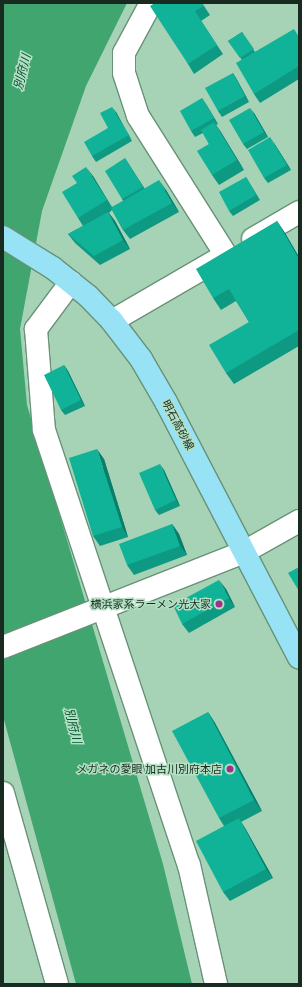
<!DOCTYPE html>
<meta charset="utf-8">
<style>
body{margin:0}
#map{position:relative;width:302px;height:987px;overflow:hidden;background:#a6d2b6;font-family:"Archivo Narrow","Noto Sans JP",sans-serif}
div>[style]{position:absolute}
.water>*{inset:0;background:#40a56f}
.roads{filter:drop-shadow(1px 0 #689277) drop-shadow(-1px 0 #689277) drop-shadow(0 1px #689277) drop-shadow(0 -1px #689277)}
.minor>*{height:22px;margin:-11px;padding:0 11px;transform-origin:11px;border-radius:11px;background:#fff}
.major>*{height:22px;margin:-11px;padding:0 11px;transform-origin:11px;border-radius:11px;background:#97e2f4}
.wall>*{inset:0;background:#0e9983}
.shaded-wall>*{inset:0;background:#0b7d6a}
.building>*{inset:0;background:#10b298}
.dots>*{width:11px;height:11px;translate:-50% -50%;box-sizing:border-box;border:2px solid #b3dfc3;border-radius:50%}
span{translate:-50% -50%;white-space:nowrap;text-align:center;line-height:1.15;-webkit-text-stroke:3px #b3dfc3;paint-order:stroke}
.street-label{font-size:11px;color:#192b20}
.poi-label{font-size:11px;color:#192b20}
.right{translate:-100% -50%;text-align:right}
.water-label{font-size:12px;color:#065633;font-style:italic}
.frame{position:absolute;inset:0;border:4px solid #192b20;pointer-events:none}
</style>
<div id="map">
<div class="water">
<i style="clip-path:polygon(4px 3px,127px 3px,86px 86px,42px 211px,20px 329px,27px 405px,163px 864px,192px 984px,76px 984px,3px 716px)"></i>
</div>
<div class="roads">
<div class="minor">
<i style="left:151px;top:3px;width:57px;rotate:118.4deg"></i>
<i style="left:124px;top:53px;width:20px;rotate:90deg"></i>
<i style="left:124px;top:73px;width:45px;rotate:72deg"></i>
<i style="left:138px;top:116px;width:165px;rotate:57.7deg"></i>
<i style="left:253px;top:239px;width:53px;rotate:-30.4deg"></i>
<i style="left:71px;top:282px;width:59px;rotate:126.7deg"></i>
<i style="left:36px;top:329px;width:101px;rotate:85.5deg"></i>
<i style="left:44px;top:430px;width:459px;rotate:71.6deg"></i>
<i style="left:189px;top:865px;width:122px;rotate:77.2deg"></i>
<i style="left:112px;top:321px;width:129px;rotate:-30.1deg"></i>
<i style="left:3px;top:647px;width:259px;rotate:-21.5deg"></i>
<i style="left:244px;top:552px;width:63px;rotate:-29.4deg"></i>
<i style="left:3px;top:793px;width:198px;rotate:74.2deg"></i>
</div>
<div class="major">
<i style="left:3px;top:237px;width:59px;rotate:31.8deg"></i>
<i style="left:53px;top:268px;width:45px;rotate:38.7deg"></i>
<i style="left:88px;top:296px;width:35px;rotate:46deg"></i>
<i style="left:112px;top:321px;width:48px;rotate:52.7deg"></i>
<i style="left:141px;top:359px;width:50px;rotate:59.8deg"></i>
<i style="left:166px;top:402px;width:288px;rotate:62.5deg"></i>
</div>
</div>
<div class="wall">
<i style="clip-path:polygon(155px 3px,202px 3px,210px 15px,201px 21px,223px 54px,194px 74px,188px 64px)"></i>
<i style="clip-path:polygon(242px 32px,255px 52px,299px 36px,299px 79px,260px 103px,254px 94px,242px 60px,228px 41px)"></i>
<i style="clip-path:polygon(233px 73px,236px 78px,249px 102px,222px 117px,218px 111px)"></i>
<i style="clip-path:polygon(202px 98px,218px 124px,216px 125px,244px 170px,219px 185px,212px 175px,209px 144px,203px 133px,195px 137px,191px 131px)"></i>
<i style="clip-path:polygon(116px 112px,132px 141px,96px 162px,92px 156px,108px 128px)"></i>
<i style="clip-path:polygon(254px 113px,268px 137px,247px 149px,243px 144px)"></i>
<i style="clip-path:polygon(274px 143px,291px 170px,268px 183px,264px 178px)"></i>
<i style="clip-path:polygon(125px 158px,145px 189px,166px 190px,179px 212px,130px 239px,123px 230px,112px 210px,109px 213px,115px 221px,130px 249px,100px 265px,75px 243px,68px 234px,83px 226px,78px 218px,93px 176px,112px 207px,123px 201px,122px 199px)"></i>
<i style="clip-path:polygon(246px 177px,260px 200px,233px 216px,229px 211px)"></i>
<i style="clip-path:polygon(277px 221px,285px 233px,299px 257px,299px 346px,234px 384px,226px 373px,249px 322px,236px 301px,221px 310px,213px 298px)"></i>
<i style="clip-path:polygon(64px 365px,68px 371px,85px 406px,65px 415px,61px 410px)"></i>
<i style="clip-path:polygon(104px 459px,128px 537px,100px 546px,93px 536px)"></i>
<i style="clip-path:polygon(164px 470px,180px 506px,159px 515px,155px 510px)"></i>
<i style="clip-path:polygon(172px 524px,179px 534px,187px 555px,134px 575px,127px 565px)"></i>
<i style="clip-path:polygon(226px 589px,235px 607px,189px 633px,182px 624px)"></i>
<i style="clip-path:polygon(208px 712px,215px 723px,262px 811px,241px 822px,245px 828px,273px 878px,230px 901px,223px 892px,224px 826px,219px 818px)"></i>
</div>
<div class="shaded-wall">
<i style="clip-path:polygon(233px 73px,236px 78px,249px 102px,245px 96px)"></i>
<i style="clip-path:polygon(202px 98px,206px 104px,218px 124px,214px 118px)"></i>
<i style="clip-path:polygon(112px 107px,116px 112px,132px 141px,129px 135px)"></i>
<i style="clip-path:polygon(250px 108px,254px 113px,268px 137px,264px 132px)"></i>
<i style="clip-path:polygon(214px 122px,221px 132px,244px 170px,237px 160px)"></i>
<i style="clip-path:polygon(270px 137px,274px 143px,291px 170px,287px 165px)"></i>
<i style="clip-path:polygon(86px 167px,93px 176px,113px 210px,107px 200px)"></i>
<i style="clip-path:polygon(159px 180px,166px 190px,179px 212px,172px 203px)"></i>
<i style="clip-path:polygon(108px 212px,115px 221px,130px 249px,123px 240px)"></i>
<i style="clip-path:polygon(277px 221px,285px 233px,299px 257px,299px 259px)"></i>
<i style="clip-path:polygon(64px 365px,68px 371px,85px 406px,81px 400px)"></i>
<i style="clip-path:polygon(97px 449px,104px 459px,128px 537px,122px 527px)"></i>
<i style="clip-path:polygon(160px 464px,164px 470px,180px 506px,176px 500px)"></i>
<i style="clip-path:polygon(172px 524px,179px 534px,187px 555px,180px 546px)"></i>
<i style="clip-path:polygon(219px 580px,226px 589px,235px 607px,229px 598px)"></i>
<i style="clip-path:polygon(208px 712px,215px 723px,262px 811px,254px 800px)"></i>
<i style="clip-path:polygon(239px 818px,245px 828px,273px 878px,266px 869px)"></i>
</div>
<div class="building">
<i style="clip-path:polygon(155px 3px,202px 3px,204px 6px,195px 11px,217px 45px,188px 64px,150px 6px)"></i>
<i style="clip-path:polygon(294px 29px,299px 37px,299px 66px,254px 94px,236px 63px)"></i>
<i style="clip-path:polygon(242px 32px,254px 49px,240px 58px,228px 41px)"></i>
<i style="clip-path:polygon(233px 73px,245px 96px,218px 111px,205px 88px)"></i>
<i style="clip-path:polygon(202px 98px,214px 118px,191px 131px,180px 111px)"></i>
<i style="clip-path:polygon(112px 107px,129px 135px,92px 156px,84px 142px,108px 128px,100px 113px)"></i>
<i style="clip-path:polygon(250px 108px,264px 132px,243px 144px,229px 120px)"></i>
<i style="clip-path:polygon(214px 122px,237px 160px,212px 175px,197px 151px,209px 144px,201px 130px)"></i>
<i style="clip-path:polygon(270px 137px,287px 165px,264px 178px,248px 150px)"></i>
<i style="clip-path:polygon(125px 158px,143px 187px,122px 199px,105px 171px)"></i>
<i style="clip-path:polygon(86px 167px,107px 200px,78px 218px,62px 192px,77px 183px,72px 176px)"></i>
<i style="clip-path:polygon(246px 177px,256px 195px,229px 211px,219px 192px)"></i>
<i style="clip-path:polygon(159px 180px,172px 203px,123px 230px,111px 208px)"></i>
<i style="clip-path:polygon(108px 212px,123px 240px,94px 256px,68px 234px)"></i>
<i style="clip-path:polygon(277px 221px,299px 259px,299px 330px,226px 373px,209px 345px,249px 322px,229px 289px,213px 298px,196px 269px)"></i>
<i style="clip-path:polygon(64px 365px,81px 400px,61px 410px,44px 375px)"></i>
<i style="clip-path:polygon(97px 449px,122px 527px,93px 536px,69px 458px)"></i>
<i style="clip-path:polygon(160px 464px,176px 500px,155px 510px,139px 473px)"></i>
<i style="clip-path:polygon(172px 524px,180px 546px,127px 565px,119px 544px)"></i>
<i style="clip-path:polygon(299px 567px,299px 591px,288px 573px)"></i>
<i style="clip-path:polygon(219px 580px,229px 598px,182px 624px,173px 605px)"></i>
<i style="clip-path:polygon(208px 712px,254px 800px,219px 818px,172px 731px)"></i>
<i style="clip-path:polygon(239px 818px,266px 869px,223px 892px,196px 841px)"></i>
</div>
<div class="dots">
<i style="left:219px;top:604px;background:#a12f8b"></i>
<i style="left:230px;top:769px;background:#a12f8b"></i>
</div>
<div class="street-label">
<span style="left:178px;top:425px;rotate:62deg">明石高砂線</span>
</div>
<div class="poi-label">
<span class="right" style="left:211px;top:604px">横浜家系ラーメン光大家</span>
<span class="right" style="left:222px;top:769px">メガネの愛眼 加古川別府本店</span>
</div>
<div class="water-label">
<span style="left:23px;top:72px;rotate:-76deg">別府川</span>
<span style="left:72px;top:726px;rotate:76deg">別府川</span>
</div>
<div class="frame"></div>
</div>
